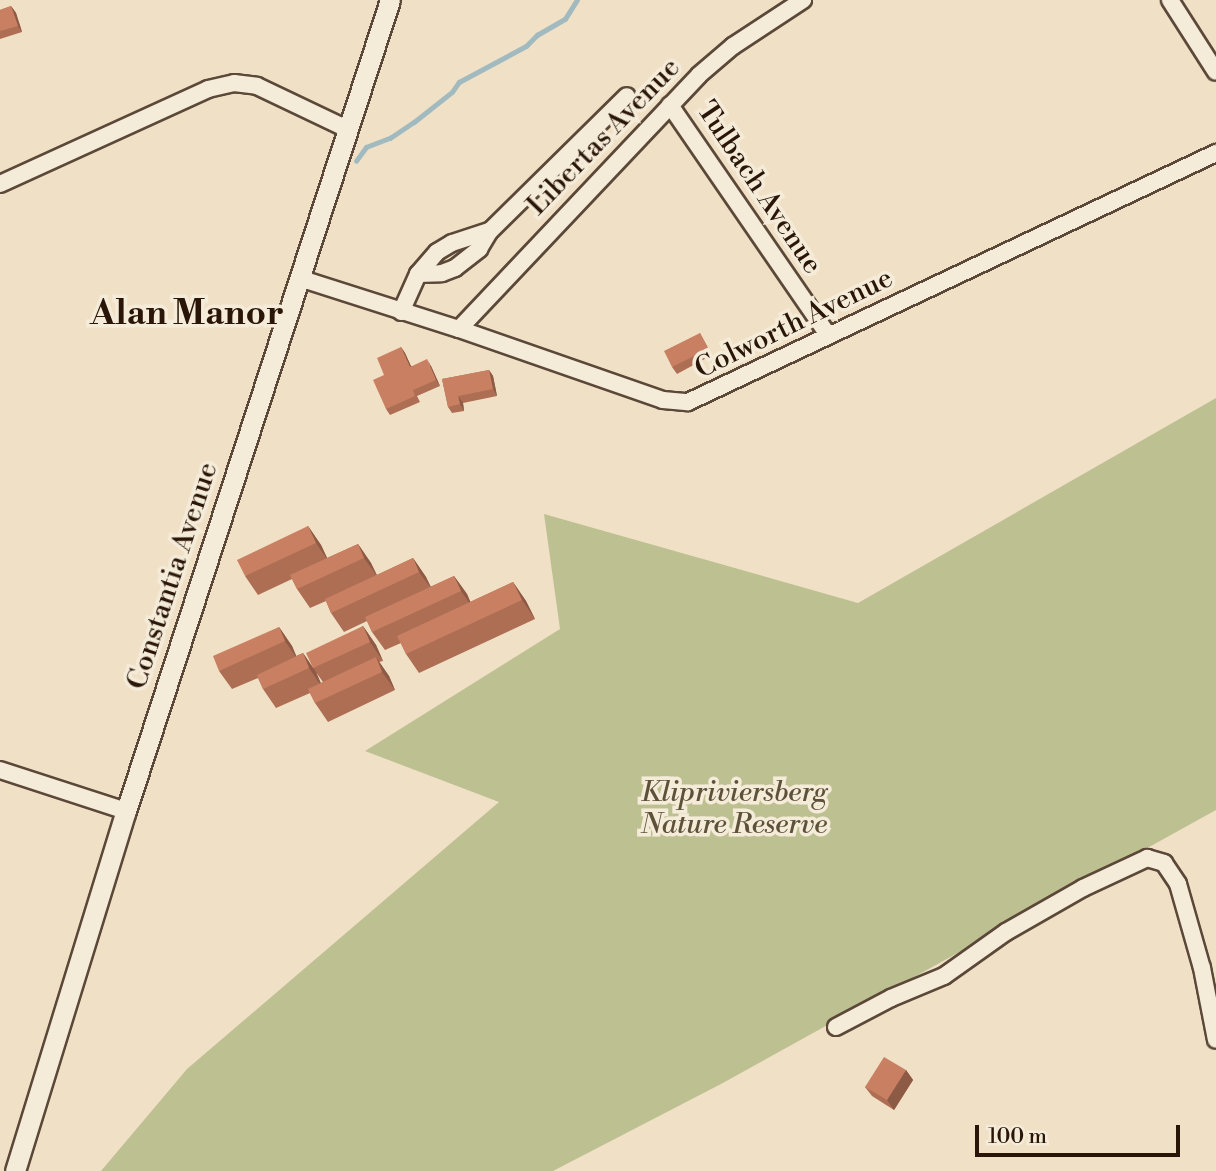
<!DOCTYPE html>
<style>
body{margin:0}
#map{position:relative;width:1216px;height:1171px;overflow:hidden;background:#f0e0c5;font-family:"Libre Bodoni",serif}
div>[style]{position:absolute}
.green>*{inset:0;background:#bdc192}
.stream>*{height:4.5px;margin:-2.25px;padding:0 2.25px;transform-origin:2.25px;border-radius:2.25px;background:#a0bac0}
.roads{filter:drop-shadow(2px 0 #5b4838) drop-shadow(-2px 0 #5b4838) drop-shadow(0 2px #5b4838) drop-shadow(0 -2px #5b4838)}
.minor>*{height:16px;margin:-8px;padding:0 8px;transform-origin:8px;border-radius:8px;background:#f5ebd9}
.tertiary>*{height:19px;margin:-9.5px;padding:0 9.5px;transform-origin:9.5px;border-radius:9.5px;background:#f5ebd9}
.wall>*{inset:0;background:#ad6e54}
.shaded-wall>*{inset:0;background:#8d5a45}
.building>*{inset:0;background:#c98062}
span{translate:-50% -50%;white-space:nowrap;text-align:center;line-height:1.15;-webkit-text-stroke:7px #f5ebd9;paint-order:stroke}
.street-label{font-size:28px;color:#291609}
.park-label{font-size:28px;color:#5d5239;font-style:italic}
.district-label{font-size:35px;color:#291609;font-weight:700}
.scale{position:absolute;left:975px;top:1125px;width:205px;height:32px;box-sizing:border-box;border:4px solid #291609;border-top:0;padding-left:9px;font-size:21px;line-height:24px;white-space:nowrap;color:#291609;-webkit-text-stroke:5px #f5ebd9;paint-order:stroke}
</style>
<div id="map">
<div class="green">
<i style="clip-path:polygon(1216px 398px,1216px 810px,721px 1084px,553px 1171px,101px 1171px,187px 1069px,499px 802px,365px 751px,560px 629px,544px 514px,858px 603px)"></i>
</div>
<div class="stream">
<i style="left:356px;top:161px;width:17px;rotate:-54deg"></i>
<i style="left:366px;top:147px;width:26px;rotate:-21deg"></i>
<i style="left:390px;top:138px;width:29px;rotate:-34deg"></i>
<i style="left:414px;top:122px;width:48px;rotate:-38.3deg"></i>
<i style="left:452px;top:92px;width:12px;rotate:-55deg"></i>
<i style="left:459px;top:82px;width:76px;rotate:-28.2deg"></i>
<i style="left:526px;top:46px;width:16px;rotate:-45deg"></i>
<i style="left:537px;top:35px;width:32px;rotate:-30deg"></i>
<i style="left:565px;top:19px;width:22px;rotate:-58deg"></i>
</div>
<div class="roads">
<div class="minor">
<i style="left:1170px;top:0;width:85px;rotate:57.4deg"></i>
<i style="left:670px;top:105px;width:279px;rotate:55.5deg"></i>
<i style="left:0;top:184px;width:229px;rotate:-24.5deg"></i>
<i style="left:208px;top:89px;width:27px;rotate:-13deg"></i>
<i style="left:234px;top:83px;width:23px;rotate:7deg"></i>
<i style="left:257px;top:86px;width:100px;rotate:25.5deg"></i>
<i style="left:418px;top:274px;width:24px;rotate:-2deg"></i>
<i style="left:442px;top:273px;width:14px;rotate:-21deg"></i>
<i style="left:455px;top:268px;width:31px;rotate:-38deg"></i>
<i style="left:479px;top:249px;width:21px;rotate:-59deg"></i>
<i style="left:299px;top:278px;width:168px;rotate:17.7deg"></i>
<i style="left:459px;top:329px;width:216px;rotate:19.2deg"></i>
<i style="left:663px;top:400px;width:25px;rotate:5deg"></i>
<i style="left:688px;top:402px;width:584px;rotate:-25.25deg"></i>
<i style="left:401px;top:312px;width:42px;rotate:-65.9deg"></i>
<i style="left:418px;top:274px;width:29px;rotate:-49deg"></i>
<i style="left:437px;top:252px;width:17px;rotate:-31deg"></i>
<i style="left:452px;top:243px;width:40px;rotate:-18deg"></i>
<i style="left:490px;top:231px;width:192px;rotate:-44.6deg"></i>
<i style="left:459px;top:329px;width:349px;rotate:-46.6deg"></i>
<i style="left:699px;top:75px;width:45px;rotate:-40.5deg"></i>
<i style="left:733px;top:46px;width:84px;rotate:-33.3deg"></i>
<i style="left:0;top:770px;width:133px;rotate:18deg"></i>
<i style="left:836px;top:1027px;width:62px;rotate:-27.8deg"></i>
<i style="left:891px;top:998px;width:57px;rotate:-22.5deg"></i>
<i style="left:944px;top:976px;width:76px;rotate:-35.4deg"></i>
<i style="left:1006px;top:932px;width:89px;rotate:-29.7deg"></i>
<i style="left:1083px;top:888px;width:71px;rotate:-25.1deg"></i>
<i style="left:1147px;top:858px;width:18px;rotate:16deg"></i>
<i style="left:1164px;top:863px;width:25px;rotate:56deg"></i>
<i style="left:1178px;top:884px;width:87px;rotate:74.1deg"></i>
<i style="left:1202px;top:968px;width:73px;rotate:79deg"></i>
</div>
<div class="tertiary">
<i style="left:15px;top:1171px;width:377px;rotate:-72.9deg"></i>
<i style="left:126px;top:811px;width:853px;rotate:-71.97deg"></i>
</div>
</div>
<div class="wall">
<i style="clip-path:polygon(11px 6px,16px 13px,22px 32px,0 39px,0 10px)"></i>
<i style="clip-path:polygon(700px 333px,712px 355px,677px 374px,672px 367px)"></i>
<i style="clip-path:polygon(401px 347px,405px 353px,411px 366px,431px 366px,440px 386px,417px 396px,420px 402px,390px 415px,386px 409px,384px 375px)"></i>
<i style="clip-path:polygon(489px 370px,493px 376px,497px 396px,463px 403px,464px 411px,452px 413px,448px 407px,442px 379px)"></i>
<i style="clip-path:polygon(308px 526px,321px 545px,327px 558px,358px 544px,371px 563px,377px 575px,413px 558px,426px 577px,430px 587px,454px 576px,467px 594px,470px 602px,513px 582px,526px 601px,535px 619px,419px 673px,406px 654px,401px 643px,385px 650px,372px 632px,367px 621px,344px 632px,331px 613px,326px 601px,310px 608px,297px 589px,292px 579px,258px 595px,245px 576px)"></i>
<i style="clip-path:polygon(363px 626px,376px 645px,383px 661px,379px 662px,389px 676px,395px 690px,328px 722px,315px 703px,310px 693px,276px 708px,263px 689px,258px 678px,232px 689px,219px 671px,279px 627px,292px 646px,296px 656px,303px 653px,316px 672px,321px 683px,323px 682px,313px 668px)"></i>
<i style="clip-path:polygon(906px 1070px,913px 1080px,894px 1110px,872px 1096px,865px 1087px)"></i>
</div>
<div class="shaded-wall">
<i style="clip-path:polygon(11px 6px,16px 13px,22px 32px,18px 26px)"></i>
<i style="clip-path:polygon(401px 347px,405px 353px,414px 373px,410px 367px)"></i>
<i style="clip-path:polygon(427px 359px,431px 366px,440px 386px,436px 380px)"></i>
<i style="clip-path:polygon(489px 370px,493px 376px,497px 396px,493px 389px)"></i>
<i style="clip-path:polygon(458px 396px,463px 403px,464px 411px,460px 404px)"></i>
<i style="clip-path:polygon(308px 526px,321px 545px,329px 562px,316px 543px)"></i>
<i style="clip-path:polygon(358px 544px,371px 563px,377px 576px,364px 558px)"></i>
<i style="clip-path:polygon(413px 558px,426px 577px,433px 591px,419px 572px)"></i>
<i style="clip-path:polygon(454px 576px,467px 594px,474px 610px,461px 591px)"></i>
<i style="clip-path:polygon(513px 582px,526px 601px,535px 619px,522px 600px)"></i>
<i style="clip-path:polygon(363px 626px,376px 645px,383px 661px,370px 642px)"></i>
<i style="clip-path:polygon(279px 627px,292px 646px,298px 660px,285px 641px)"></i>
<i style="clip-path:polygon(303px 653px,316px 672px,322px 687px,309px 668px)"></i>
<i style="clip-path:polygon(376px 657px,389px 676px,395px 690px,382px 672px)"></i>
<i style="clip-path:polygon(906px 1070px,913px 1080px,894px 1110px,887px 1100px)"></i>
</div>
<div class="building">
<i style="clip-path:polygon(11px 6px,18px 26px,0 31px,0 10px)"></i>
<i style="clip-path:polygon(700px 333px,708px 349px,672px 367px,664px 351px)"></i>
<i style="clip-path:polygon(401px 347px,410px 367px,427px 359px,436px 380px,413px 390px,415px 396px,386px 409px,373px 380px,384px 375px,377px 358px)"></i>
<i style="clip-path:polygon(489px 370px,493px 389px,458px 396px,460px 404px,448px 407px,442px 379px)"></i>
<i style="clip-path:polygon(308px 526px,316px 543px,245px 576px,237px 560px)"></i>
<i style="clip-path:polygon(358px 544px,364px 558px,297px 589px,290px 575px)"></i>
<i style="clip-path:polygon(413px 558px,419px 572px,331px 613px,325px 599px)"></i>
<i style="clip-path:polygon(454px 576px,461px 591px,372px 632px,365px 617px)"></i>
<i style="clip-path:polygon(513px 582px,522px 600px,406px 654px,397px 636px)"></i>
<i style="clip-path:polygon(363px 626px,370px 642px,313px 668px,306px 653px)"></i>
<i style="clip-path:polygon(279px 627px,285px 641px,219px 671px,213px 656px)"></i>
<i style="clip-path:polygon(303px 653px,309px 668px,263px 689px,257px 675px)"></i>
<i style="clip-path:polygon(376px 657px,382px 672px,315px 703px,308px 689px)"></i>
<i style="clip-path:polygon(884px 1057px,906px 1070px,887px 1100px,865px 1087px)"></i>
</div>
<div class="street-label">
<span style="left:604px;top:137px;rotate:-46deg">Libertas Avenue</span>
<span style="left:759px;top:188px;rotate:56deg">Tulbach Avenue</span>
<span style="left:794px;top:324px;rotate:-26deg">Colworth Avenue</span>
<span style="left:173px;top:576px;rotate:-72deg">Constantia Avenue</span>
</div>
<div class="park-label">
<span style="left:734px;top:809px">Klipriviersberg<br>Nature Reserve</span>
</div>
<div class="district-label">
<span style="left:187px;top:314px">Alan Manor</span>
</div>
<div class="scale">100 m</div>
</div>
